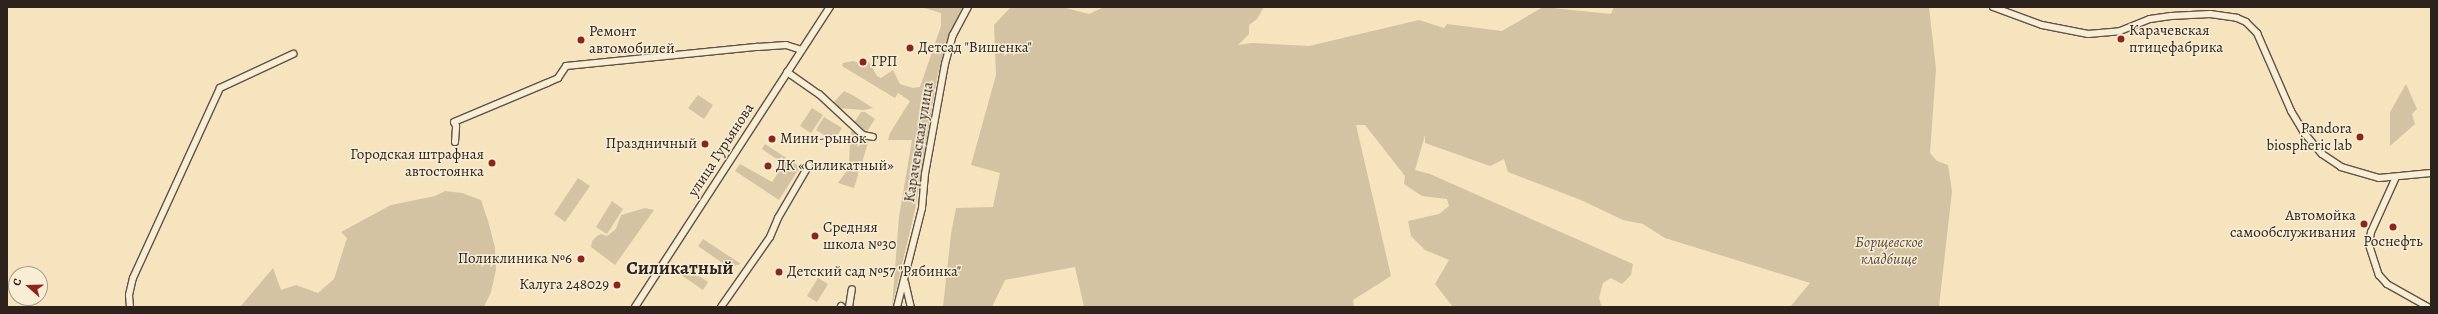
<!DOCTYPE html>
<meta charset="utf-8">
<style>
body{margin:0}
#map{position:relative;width:2438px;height:314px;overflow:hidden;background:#f5e4be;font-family:Alegreya,serif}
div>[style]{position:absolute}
.green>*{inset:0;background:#d3c3a2}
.roads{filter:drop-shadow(1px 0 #605244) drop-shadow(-1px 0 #605244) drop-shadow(0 1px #605244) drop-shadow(0 -1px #605244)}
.minor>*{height:6px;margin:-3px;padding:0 3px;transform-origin:3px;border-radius:3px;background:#f8edd5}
.dots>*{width:11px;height:11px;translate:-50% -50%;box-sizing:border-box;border:2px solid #f8edd5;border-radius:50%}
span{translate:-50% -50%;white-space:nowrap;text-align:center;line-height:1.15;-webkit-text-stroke:3px #f8edd5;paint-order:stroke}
.poi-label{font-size:15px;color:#2e221c}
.left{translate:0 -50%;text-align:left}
.right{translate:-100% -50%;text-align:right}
.street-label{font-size:15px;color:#2e221c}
.park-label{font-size:15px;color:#574a3e;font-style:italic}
.district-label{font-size:19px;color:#2e221c;font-weight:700}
.frame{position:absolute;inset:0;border:8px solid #2e221c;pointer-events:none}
.north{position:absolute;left:8px;top:266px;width:40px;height:40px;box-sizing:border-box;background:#f8edd5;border:1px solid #a79c8b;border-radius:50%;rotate:290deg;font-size:11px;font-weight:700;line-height:16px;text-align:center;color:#2e221c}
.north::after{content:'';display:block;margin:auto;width:14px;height:18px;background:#8f2418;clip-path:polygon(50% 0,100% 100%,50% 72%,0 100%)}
</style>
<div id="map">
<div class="green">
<i style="clip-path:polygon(921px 7px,962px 8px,943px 55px,937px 78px,915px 210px,892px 307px,899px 217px,912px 140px,888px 140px,890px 133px,910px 101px,898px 93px,895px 98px,842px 66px,843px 63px,853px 61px,864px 65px,869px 62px,877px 76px,881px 78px,893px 70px,900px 84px,913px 88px,920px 87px,941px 26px,941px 13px)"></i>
<i style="clip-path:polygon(1011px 7px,1062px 7px,1089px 14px,1104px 7px,1264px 7px,1257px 19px,1249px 25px,1249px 34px,1238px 45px,1252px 43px,1309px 46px,1419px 20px,1444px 28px,1447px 24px,1502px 31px,1543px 7px,1611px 14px,1614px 7px,1929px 7px,1936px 69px,1930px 153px,1937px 161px,1948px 165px,1952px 191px,1939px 307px,1790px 307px,1810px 283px,1665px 238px,1643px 224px,1623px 220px,1581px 200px,1508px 172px,1504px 159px,1490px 166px,1425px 143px,1425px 135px,1415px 170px,1430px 174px,1633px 264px,1631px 275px,1622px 284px,1611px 278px,1603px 283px,1599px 298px,1602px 307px,1453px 307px,1435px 284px,1449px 260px,1425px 250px,1411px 236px,1408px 221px,1439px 214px,1449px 206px,1447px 199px,1422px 196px,1404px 184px,1405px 176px,1365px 125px,1356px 125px,1391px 276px,1353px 300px,1354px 307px,1084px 307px,1075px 267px,1005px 280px,992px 307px,943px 307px,951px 234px,956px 208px,993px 207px,1000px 173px,971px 165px,996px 75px,994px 25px)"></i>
<i style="clip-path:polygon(2406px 84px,2417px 109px,2412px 114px,2415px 124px,2390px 146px,2390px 112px)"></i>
<i style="clip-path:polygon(844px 91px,854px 96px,873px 108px,864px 110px,838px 108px,833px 103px)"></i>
<i style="clip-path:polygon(698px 95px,713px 105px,704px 119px,688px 108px)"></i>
<i style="clip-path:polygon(812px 108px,823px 115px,811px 133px,800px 126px)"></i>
<i style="clip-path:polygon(861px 112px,865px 112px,875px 119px,868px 130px,864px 131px,854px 123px)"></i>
<i style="clip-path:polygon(824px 117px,842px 128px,834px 141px,816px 130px)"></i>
<i style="clip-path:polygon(853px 126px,865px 140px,869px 140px,854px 188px,838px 183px,849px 168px,850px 137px)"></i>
<i style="clip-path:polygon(765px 144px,800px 167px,779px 200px,735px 171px,740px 164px,772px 182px,784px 164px,762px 149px)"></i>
<i style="clip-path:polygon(578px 178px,590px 186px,565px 222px,554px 214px)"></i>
<i style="clip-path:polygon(445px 191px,462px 193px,481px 200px,489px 224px,495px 248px,496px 270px,491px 292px,484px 307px,240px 307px,273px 268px,281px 290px,296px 285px,318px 293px,334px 279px,347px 238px,341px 232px,391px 205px,435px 196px)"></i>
<i style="clip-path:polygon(612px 201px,623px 209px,607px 234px,596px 227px)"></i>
<i style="clip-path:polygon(645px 208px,654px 210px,615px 265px,591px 247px,592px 241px,597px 236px,601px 234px,607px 236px,616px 229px,621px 215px)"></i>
<i style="clip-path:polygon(703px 239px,741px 264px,728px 267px,698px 246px)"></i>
<i style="clip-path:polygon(683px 265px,708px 282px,703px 290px,678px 273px)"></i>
<i style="clip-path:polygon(818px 278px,828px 284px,817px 302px,807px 296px)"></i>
</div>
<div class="roads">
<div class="minor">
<i style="left:1993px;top:7px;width:52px;rotate:20.2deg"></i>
<i style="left:2042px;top:25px;width:47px;rotate:11.1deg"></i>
<i style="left:2088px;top:34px;width:32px;rotate:-5deg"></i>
<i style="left:2120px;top:31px;width:32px;rotate:-22deg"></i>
<i style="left:2150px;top:19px;width:21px;rotate:-8deg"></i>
<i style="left:2171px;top:16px;width:39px;rotate:-3deg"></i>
<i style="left:2210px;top:14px;width:27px;rotate:8deg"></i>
<i style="left:2237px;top:18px;width:10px;rotate:24deg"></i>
<i style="left:2246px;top:22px;width:16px;rotate:45deg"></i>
<i style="left:2257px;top:33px;width:85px;rotate:66.4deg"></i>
<i style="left:2291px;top:111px;width:27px;rotate:59deg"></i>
<i style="left:2305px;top:134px;width:26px;rotate:50deg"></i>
<i style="left:2322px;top:154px;width:23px;rotate:34deg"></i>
<i style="left:2341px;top:167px;width:40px;rotate:16deg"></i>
<i style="left:2379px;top:178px;width:52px;rotate:-5.5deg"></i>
<i style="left:787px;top:72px;width:39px;rotate:35deg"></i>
<i style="left:819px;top:94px;width:60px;rotate:43deg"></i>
<i style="left:863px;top:135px;width:10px;rotate:11deg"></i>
<i style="left:455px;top:142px;width:16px;rotate:-86deg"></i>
<i style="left:456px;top:126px;width:4px;rotate:-117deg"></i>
<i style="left:454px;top:122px;width:101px;rotate:-22.8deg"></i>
<i style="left:547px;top:83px;width:12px;rotate:-24deg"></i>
<i style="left:558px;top:78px;width:14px;rotate:-56deg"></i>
<i style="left:566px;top:66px;width:193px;rotate:-5.7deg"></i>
<i style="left:758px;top:47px;width:28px;rotate:-4deg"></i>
<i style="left:786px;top:45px;width:16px;rotate:18deg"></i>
<i style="left:2396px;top:177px;width:60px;rotate:114.4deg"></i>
<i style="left:2371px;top:232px;width:13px;rotate:99deg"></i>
<i style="left:2369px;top:245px;width:32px;rotate:72deg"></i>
<i style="left:2379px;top:275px;width:12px;rotate:48deg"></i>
<i style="left:2387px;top:284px;width:47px;rotate:29.3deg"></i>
<i style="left:905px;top:282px;width:26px;rotate:77deg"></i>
<i style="left:841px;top:306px;width:1px;rotate:45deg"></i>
<i style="left:130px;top:307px;width:12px;rotate:-95deg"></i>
<i style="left:129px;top:295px;width:17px;rotate:-77deg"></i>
<i style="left:133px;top:278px;width:209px;rotate:-65.4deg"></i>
<i style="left:220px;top:88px;width:81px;rotate:-25deg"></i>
<i style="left:635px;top:307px;width:358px;rotate:-57deg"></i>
<i style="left:721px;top:307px;width:85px;rotate:-55deg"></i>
<i style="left:770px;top:237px;width:21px;rotate:-67deg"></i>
<i style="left:778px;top:218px;width:61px;rotate:-59.7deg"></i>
<i style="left:849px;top:307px;width:18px;rotate:-81deg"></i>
<i style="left:897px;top:307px;width:102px;rotate:-75.8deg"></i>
<i style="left:922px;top:208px;width:34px;rotate:-85deg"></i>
<i style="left:925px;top:174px;width:112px;rotate:-79.7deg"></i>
<i style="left:945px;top:64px;width:30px;rotate:-75deg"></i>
<i style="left:953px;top:35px;width:32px;rotate:-62deg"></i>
</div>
</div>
<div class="dots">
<i style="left:2121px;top:39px;background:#8f2418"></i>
<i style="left:581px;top:40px;background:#8f2418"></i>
<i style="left:910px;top:48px;background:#8f2418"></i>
<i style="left:863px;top:62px;background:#8f2418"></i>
<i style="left:2360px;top:137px;background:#8f2418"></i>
<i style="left:772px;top:139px;background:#8f2418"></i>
<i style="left:705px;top:144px;background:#8f2418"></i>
<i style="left:492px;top:163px;background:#8f2418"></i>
<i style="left:768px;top:166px;background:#8f2418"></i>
<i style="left:2364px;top:224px;background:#8f2418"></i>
<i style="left:2393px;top:227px;background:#8f2418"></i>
<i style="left:815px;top:236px;background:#8f2418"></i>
<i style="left:581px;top:259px;background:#8f2418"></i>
<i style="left:779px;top:272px;background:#8f2418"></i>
<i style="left:617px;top:285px;background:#8f2418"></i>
</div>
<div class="poi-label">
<span class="left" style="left:2129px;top:39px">Карачевская<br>птицефабрика</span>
<span class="left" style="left:589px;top:40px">Ремонт<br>автомобилей</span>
<span class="left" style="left:918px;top:48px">Детсад "Вишенка"</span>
<span class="left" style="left:871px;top:62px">ГРП</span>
<span class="right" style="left:2352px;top:137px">Pandora<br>biospheric lab</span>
<span class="left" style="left:780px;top:139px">Мини-рынок</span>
<span class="right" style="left:697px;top:144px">Праздничный</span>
<span class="right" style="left:484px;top:163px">Городская штрафная<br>автостоянка</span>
<span class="left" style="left:776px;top:166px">ДК «Силикатный»</span>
<span class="right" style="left:2356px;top:224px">Автомойка<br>самообслуживания</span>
<span class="left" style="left:823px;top:236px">Средняя<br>школа №30</span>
<span style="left:2393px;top:242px">Роснефть</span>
<span class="right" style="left:572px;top:259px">Поликлиника №6</span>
<span class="left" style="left:787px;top:272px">Детский сад №57 "Рябинка"</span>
<span class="right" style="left:609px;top:285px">Калуга 248029</span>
</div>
<div class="street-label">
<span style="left:919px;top:142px;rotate:-81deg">Карачевская улица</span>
<span style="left:721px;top:150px;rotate:-57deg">улица Гурьянова</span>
</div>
<div class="park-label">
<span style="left:1889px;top:251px">Борщевское<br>кладбище</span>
</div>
<div class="district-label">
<span style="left:680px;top:269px">Силикатный</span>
</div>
<div class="frame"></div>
<div class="north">С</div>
</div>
